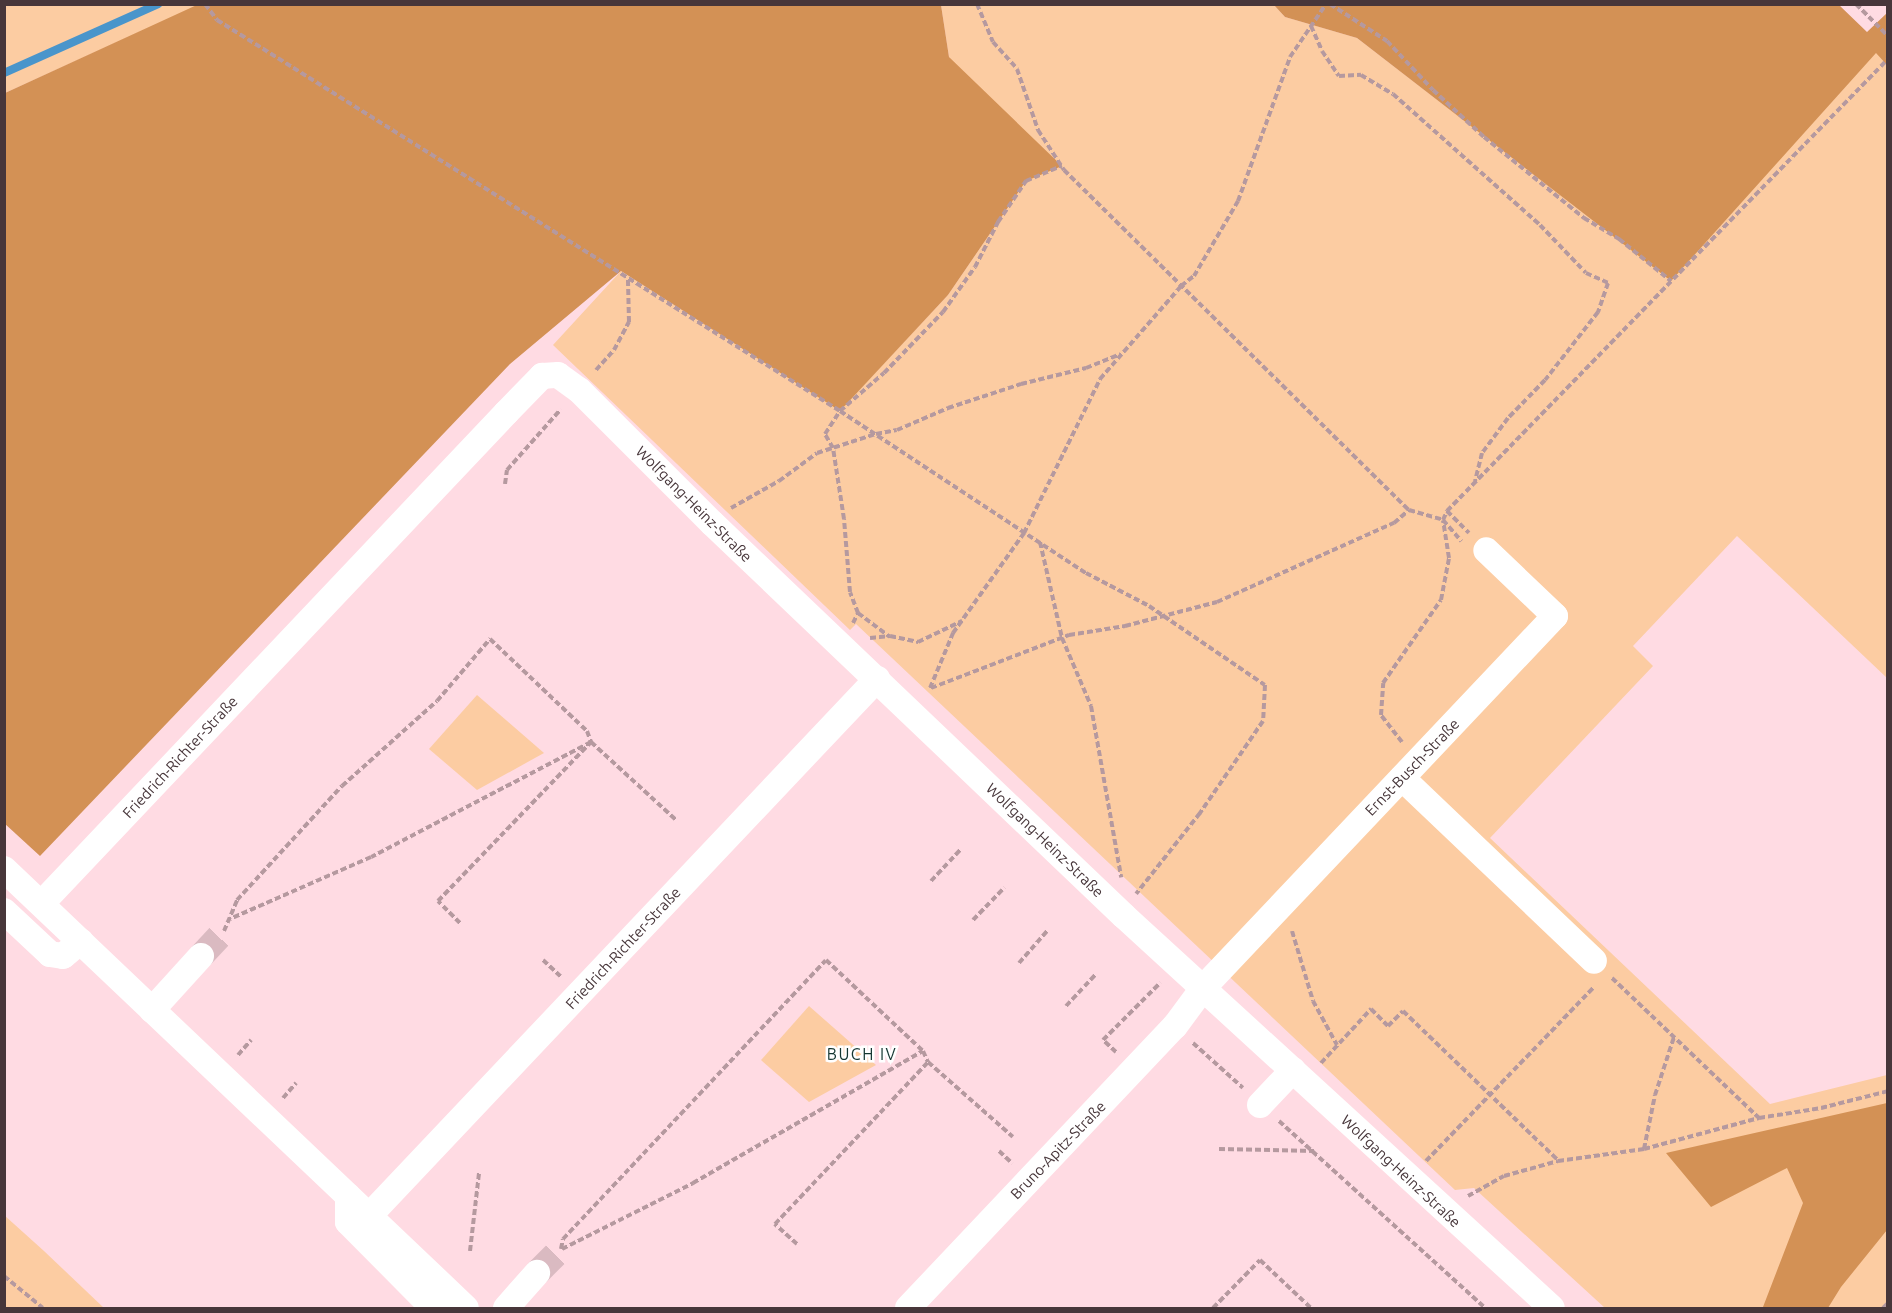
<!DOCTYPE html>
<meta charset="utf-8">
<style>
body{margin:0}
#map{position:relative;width:1892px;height:1313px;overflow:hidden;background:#ffdbe3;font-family:Ubuntu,sans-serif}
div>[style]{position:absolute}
.green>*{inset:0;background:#fccca2}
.forest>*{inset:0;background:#d39155}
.stream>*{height:8px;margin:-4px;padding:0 4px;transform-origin:4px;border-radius:4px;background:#4995cb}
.minor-tunnel>*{height:26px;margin-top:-13px;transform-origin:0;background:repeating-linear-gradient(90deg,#dabac1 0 26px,transparent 0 39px)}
.path>*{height:4px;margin-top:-2px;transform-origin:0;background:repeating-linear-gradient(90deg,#b5999f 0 6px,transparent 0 9px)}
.minor>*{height:26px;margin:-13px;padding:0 13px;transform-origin:13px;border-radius:13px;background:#fff}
span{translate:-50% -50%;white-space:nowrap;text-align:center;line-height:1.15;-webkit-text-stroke:5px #fff;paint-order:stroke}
.street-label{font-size:15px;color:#47363a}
.neighbourhood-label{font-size:16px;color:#143631;letter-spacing:1.5px}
.frame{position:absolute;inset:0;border:6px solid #47363a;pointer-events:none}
</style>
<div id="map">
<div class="green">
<i style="clip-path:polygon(5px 4px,199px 5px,5px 93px)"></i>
<i style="clip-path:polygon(941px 5px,1274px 5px,1285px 17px,1357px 38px,1646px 261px,1862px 36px,1888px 64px,1887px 678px,1737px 536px,1633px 646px,1653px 666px,1490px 838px,1770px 1104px,1887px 1075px,1887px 1308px,1605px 1308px,1474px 1188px,1455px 1190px,856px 624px,850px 630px,553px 345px,621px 271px,840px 410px,948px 295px,1026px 181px,949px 57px)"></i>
<i style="clip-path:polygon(477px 695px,544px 753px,477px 790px,429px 749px)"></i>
<i style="clip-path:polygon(809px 1006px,876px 1065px,809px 1102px,761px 1060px)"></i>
<i style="clip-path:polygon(4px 1215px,44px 1251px,104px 1308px,5px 1308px)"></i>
</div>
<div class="forest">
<i style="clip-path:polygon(199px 4px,941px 5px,949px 57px,1062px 166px,1026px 181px,948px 295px,840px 411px,621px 271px,510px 364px,40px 856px,4px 823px,5px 93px)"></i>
<i style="clip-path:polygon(1274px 5px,1839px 5px,1867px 32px,1887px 13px,1887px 65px,1876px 53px,1671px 281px,1357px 38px,1285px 17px)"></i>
<i style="clip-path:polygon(1887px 1103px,1887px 1230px,1841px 1287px,1828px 1308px,1765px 1308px,1763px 1307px,1803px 1203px,1787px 1168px,1711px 1207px,1666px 1153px)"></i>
</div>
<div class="stream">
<i style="left:4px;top:73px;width:169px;rotate:-24.1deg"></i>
</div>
<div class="minor-tunnel">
<i style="left:201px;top:956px;width:34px;rotate:-47deg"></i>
<i style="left:537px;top:1273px;width:34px;rotate:-45deg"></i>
</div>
<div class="path">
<i style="left:205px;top:4px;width:20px;rotate:53deg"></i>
<i style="left:217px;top:20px;width:736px;rotate:32.11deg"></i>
<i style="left:840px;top:411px;width:295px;rotate:33.4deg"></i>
<i style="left:1086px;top:573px;width:71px;rotate:27.6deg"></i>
<i style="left:1149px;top:606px;width:140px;rotate:34.3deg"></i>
<i style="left:1265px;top:685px;width:36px;rotate:93deg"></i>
<i style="left:1263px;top:721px;width:112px;rotate:124.4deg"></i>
<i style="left:1200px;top:813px;width:103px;rotate:128.3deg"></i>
<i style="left:977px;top:4px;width:41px;rotate:67.2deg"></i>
<i style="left:993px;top:42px;width:36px;rotate:48deg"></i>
<i style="left:1017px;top:69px;width:65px;rotate:71deg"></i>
<i style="left:1038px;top:130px;width:48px;rotate:57deg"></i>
<i style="left:1064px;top:170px;width:484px;rotate:44.6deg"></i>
<i style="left:1409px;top:510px;width:35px;rotate:16deg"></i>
<i style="left:1443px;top:520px;width:28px;rotate:49deg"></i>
<i style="left:1330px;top:4px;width:68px;rotate:33deg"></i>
<i style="left:1387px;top:41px;width:67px;rotate:46.8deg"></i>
<i style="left:1433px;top:90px;width:69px;rotate:42.7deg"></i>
<i style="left:1484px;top:137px;width:129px;rotate:39deg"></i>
<i style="left:1584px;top:218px;width:41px;rotate:31deg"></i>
<i style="left:1619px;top:239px;width:67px;rotate:38.9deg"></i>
<i style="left:1856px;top:4px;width:45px;rotate:45deg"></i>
<i style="left:1311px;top:26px;width:27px;rotate:66deg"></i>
<i style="left:1322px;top:51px;width:30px;rotate:56deg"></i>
<i style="left:1339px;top:76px;width:22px;rotate:-3deg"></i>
<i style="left:1361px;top:75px;width:37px;rotate:31deg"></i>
<i style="left:1393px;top:94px;width:197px;rotate:41.7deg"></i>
<i style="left:1540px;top:225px;width:66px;rotate:46.2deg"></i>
<i style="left:1586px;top:273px;width:24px;rotate:24deg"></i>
<i style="left:1608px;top:283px;width:31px;rotate:109deg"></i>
<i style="left:1598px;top:312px;width:86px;rotate:127.9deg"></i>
<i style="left:1545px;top:380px;width:53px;rotate:134.2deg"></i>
<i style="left:1508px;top:418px;width:44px;rotate:126.6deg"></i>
<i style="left:1482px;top:453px;width:29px;rotate:104deg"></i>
<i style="left:596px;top:370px;width:27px;rotate:-48deg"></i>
<i style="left:614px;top:350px;width:32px;rotate:-62deg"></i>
<i style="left:629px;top:322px;width:42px;rotate:-91.4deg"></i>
<i style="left:505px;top:484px;width:14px;rotate:-82deg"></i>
<i style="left:507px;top:470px;width:81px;rotate:-48.5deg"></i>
<i style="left:731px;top:508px;width:55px;rotate:-29.4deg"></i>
<i style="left:779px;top:481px;width:47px;rotate:-36.4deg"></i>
<i style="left:817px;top:453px;width:62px;rotate:-17.9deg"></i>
<i style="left:876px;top:434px;width:21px;rotate:-11deg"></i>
<i style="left:897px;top:430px;width:56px;rotate:-23.3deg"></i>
<i style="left:948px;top:408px;width:77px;rotate:-18.2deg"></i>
<i style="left:1021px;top:384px;width:67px;rotate:-13.8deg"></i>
<i style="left:1086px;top:368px;width:37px;rotate:-22deg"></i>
<i style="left:1447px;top:511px;width:31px;rotate:45deg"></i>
<i style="left:1040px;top:542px;width:98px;rotate:77.1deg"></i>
<i style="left:1062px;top:638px;width:74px;rotate:66.9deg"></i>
<i style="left:1091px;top:706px;width:174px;rotate:80deg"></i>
<i style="left:858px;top:613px;width:39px;rotate:37deg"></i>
<i style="left:853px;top:623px;width:11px;rotate:-63deg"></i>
<i style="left:858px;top:613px;width:22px;rotate:-111deg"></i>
<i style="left:850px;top:592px;width:73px;rotate:-94.7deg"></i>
<i style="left:844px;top:519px;width:72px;rotate:-98.8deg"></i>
<i style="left:833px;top:448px;width:16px;rotate:-120deg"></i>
<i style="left:825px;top:434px;width:27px;rotate:-57deg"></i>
<i style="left:840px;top:411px;width:58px;rotate:-40.8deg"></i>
<i style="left:884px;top:373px;width:85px;rotate:-46deg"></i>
<i style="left:943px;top:312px;width:55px;rotate:-54.6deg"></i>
<i style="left:975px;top:267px;width:51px;rotate:-62.9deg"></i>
<i style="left:998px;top:222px;width:50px;rotate:-55.7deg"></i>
<i style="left:1026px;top:181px;width:39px;rotate:-23deg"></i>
<i style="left:870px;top:638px;width:20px;rotate:-6deg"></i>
<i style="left:890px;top:636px;width:29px;rotate:12deg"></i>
<i style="left:918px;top:642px;width:49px;rotate:-25.5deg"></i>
<i style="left:930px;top:688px;width:60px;rotate:-67.3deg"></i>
<i style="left:953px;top:633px;width:123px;rotate:-54.6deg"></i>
<i style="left:1024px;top:533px;width:172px;rotate:-63.7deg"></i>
<i style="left:1100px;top:379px;width:123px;rotate:-48.9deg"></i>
<i style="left:1181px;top:286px;width:16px;rotate:-38deg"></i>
<i style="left:1194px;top:276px;width:87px;rotate:-59.6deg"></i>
<i style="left:1238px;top:201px;width:153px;rotate:-70.1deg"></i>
<i style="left:1290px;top:57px;width:64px;rotate:-55.8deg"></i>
<i style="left:931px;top:688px;width:148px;rotate:-21deg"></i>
<i style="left:1069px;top:635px;width:57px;rotate:-9.1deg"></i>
<i style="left:1125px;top:626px;width:95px;rotate:-14.6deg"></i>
<i style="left:1217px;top:602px;width:194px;rotate:-24.1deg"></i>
<i style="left:1394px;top:523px;width:20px;rotate:-41deg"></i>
<i style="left:1402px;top:742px;width:34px;rotate:-128deg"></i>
<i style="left:1381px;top:715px;width:32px;rotate:-86deg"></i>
<i style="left:1383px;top:683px;width:101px;rotate:-55.1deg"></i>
<i style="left:1441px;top:600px;width:43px;rotate:-79.2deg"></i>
<i style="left:1449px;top:558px;width:38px;rotate:-99deg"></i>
<i style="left:1443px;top:520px;width:10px;rotate:-66deg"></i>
<i style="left:1447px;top:511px;width:631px;rotate:-45.71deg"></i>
<i style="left:931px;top:881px;width:44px;rotate:-46.8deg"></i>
<i style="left:973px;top:920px;width:45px;rotate:-45.9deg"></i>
<i style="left:460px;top:923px;width:31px;rotate:-135deg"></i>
<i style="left:438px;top:901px;width:221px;rotate:-46.1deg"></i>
<i style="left:591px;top:742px;width:115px;rotate:42.5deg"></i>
<i style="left:224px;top:931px;width:34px;rotate:-67deg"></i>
<i style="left:237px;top:900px;width:155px;rotate:-47.4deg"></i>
<i style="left:342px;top:786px;width:127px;rotate:-41.8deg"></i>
<i style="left:437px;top:701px;width:82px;rotate:-49.5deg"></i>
<i style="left:490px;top:639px;width:134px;rotate:43.5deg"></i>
<i style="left:587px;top:731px;width:12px;rotate:70deg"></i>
<i style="left:591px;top:742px;width:248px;rotate:152.4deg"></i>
<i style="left:371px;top:857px;width:154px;rotate:156.3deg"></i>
<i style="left:1292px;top:931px;width:73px;rotate:73.3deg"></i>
<i style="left:1313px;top:1001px;width:50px;rotate:61.4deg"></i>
<i style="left:543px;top:960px;width:25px;rotate:43deg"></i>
<i style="left:1019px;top:963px;width:44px;rotate:-48.7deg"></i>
<i style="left:1612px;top:978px;width:203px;rotate:43.6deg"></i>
<i style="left:1066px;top:1006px;width:44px;rotate:-46.8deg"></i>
<i style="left:1193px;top:1043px;width:67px;rotate:42deg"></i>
<i style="left:1116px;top:1052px;width:18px;rotate:-137deg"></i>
<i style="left:1103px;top:1040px;width:81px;rotate:-45deg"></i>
<i style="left:238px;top:1055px;width:20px;rotate:-49deg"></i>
<i style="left:1321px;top:1063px;width:74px;rotate:-47.2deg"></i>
<i style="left:1371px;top:1009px;width:24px;rotate:45deg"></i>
<i style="left:1388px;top:1026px;width:21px;rotate:-45deg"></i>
<i style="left:1403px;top:1011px;width:215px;rotate:43.9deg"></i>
<i style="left:283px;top:1098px;width:20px;rotate:-49deg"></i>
<i style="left:1279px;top:1121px;width:278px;rotate:42.2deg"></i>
<i style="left:1219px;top:1149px;width:95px;rotate:1.2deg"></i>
<i style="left:1644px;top:1149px;width:55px;rotate:-78.5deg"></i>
<i style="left:1655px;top:1095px;width:61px;rotate:-71.9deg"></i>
<i style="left:999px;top:1151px;width:18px;rotate:43deg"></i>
<i style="left:1426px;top:1161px;width:242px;rotate:-46deg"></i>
<i style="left:1468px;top:1196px;width:41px;rotate:-29.1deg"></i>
<i style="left:1504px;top:1176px;width:56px;rotate:-15.5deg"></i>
<i style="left:1558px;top:1161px;width:87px;rotate:-7.9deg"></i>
<i style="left:1644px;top:1149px;width:119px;rotate:-15.1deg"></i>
<i style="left:1759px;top:1118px;width:63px;rotate:-9.2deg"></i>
<i style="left:1821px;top:1108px;width:69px;rotate:-14.2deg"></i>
<i style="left:797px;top:1244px;width:30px;rotate:-138deg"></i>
<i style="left:775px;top:1224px;width:223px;rotate:-46.6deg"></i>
<i style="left:928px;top:1062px;width:113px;rotate:41.4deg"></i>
<i style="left:561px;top:1249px;width:10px;rotate:-79deg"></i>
<i style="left:563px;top:1239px;width:383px;rotate:-46.7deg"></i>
<i style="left:826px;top:960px;width:133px;rotate:43.2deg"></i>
<i style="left:923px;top:1051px;width:12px;rotate:66deg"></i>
<i style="left:562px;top:1249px;width:147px;rotate:-26.7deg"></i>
<i style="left:693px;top:1183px;width:265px;rotate:-29.9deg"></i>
<i style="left:470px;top:1251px;width:79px;rotate:-83.4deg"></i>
<i style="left:4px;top:1276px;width:50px;rotate:39.4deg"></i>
<i style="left:1213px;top:1308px;width:67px;rotate:-45.6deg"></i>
<i style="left:1260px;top:1260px;width:70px;rotate:43.3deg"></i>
<i style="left:1883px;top:1308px;width:7px;rotate:-45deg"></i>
</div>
<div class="minor">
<i style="left:1402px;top:778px;width:265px;rotate:43.6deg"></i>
<i style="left:4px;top:869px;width:637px;rotate:43.54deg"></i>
<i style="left:42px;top:903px;width:675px;rotate:-46.56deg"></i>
<i style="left:506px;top:413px;width:52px;rotate:-45.8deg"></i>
<i style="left:542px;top:376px;width:16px;rotate:-4deg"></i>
<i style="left:558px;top:375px;width:26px;rotate:36deg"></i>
<i style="left:579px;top:390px;width:188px;rotate:45deg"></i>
<i style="left:712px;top:523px;width:569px;rotate:43.65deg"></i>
<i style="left:1124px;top:916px;width:580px;rotate:42.49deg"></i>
<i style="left:4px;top:911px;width:63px;rotate:43.1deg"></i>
<i style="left:50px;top:954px;width:13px;rotate:9deg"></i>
<i style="left:63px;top:956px;width:23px;rotate:-40deg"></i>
<i style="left:152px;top:1010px;width:73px;rotate:-47.8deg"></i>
<i style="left:1260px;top:1105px;width:48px;rotate:-46.7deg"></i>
<i style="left:348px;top:1196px;width:26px;rotate:90deg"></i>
<i style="left:348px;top:1222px;width:121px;rotate:45.3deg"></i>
<i style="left:368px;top:1217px;width:741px;rotate:-46.59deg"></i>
<i style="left:506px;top:1308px;width:47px;rotate:-48.5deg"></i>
<i style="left:908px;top:1308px;width:388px;rotate:-46.6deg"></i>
<i style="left:1175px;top:1026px;width:47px;rotate:-53.6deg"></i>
<i style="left:1203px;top:988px;width:512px;rotate:-46.58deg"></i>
<i style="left:1555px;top:616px;width:95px;rotate:-136.3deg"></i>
</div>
<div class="street-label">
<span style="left:694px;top:504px;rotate:45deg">Wolfgang-Heinz-Straße</span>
<span style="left:180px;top:757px;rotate:-47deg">Friedrich-Richter-Straße</span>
<span style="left:1412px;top:767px;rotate:-46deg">Ernst-Busch-Straße</span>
<span style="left:1045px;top:840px;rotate:44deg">Wolfgang-Heinz-Straße</span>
<span style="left:623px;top:948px;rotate:-47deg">Friedrich-Richter-Straße</span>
<span style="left:1058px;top:1150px;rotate:-46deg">Bruno-Apitz-Straße</span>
<span style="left:1401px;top:1171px;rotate:43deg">Wolfgang-Heinz-Straße</span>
</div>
<div class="neighbourhood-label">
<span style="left:862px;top:1054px">BUCH IV</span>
</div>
<div class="frame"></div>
</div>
